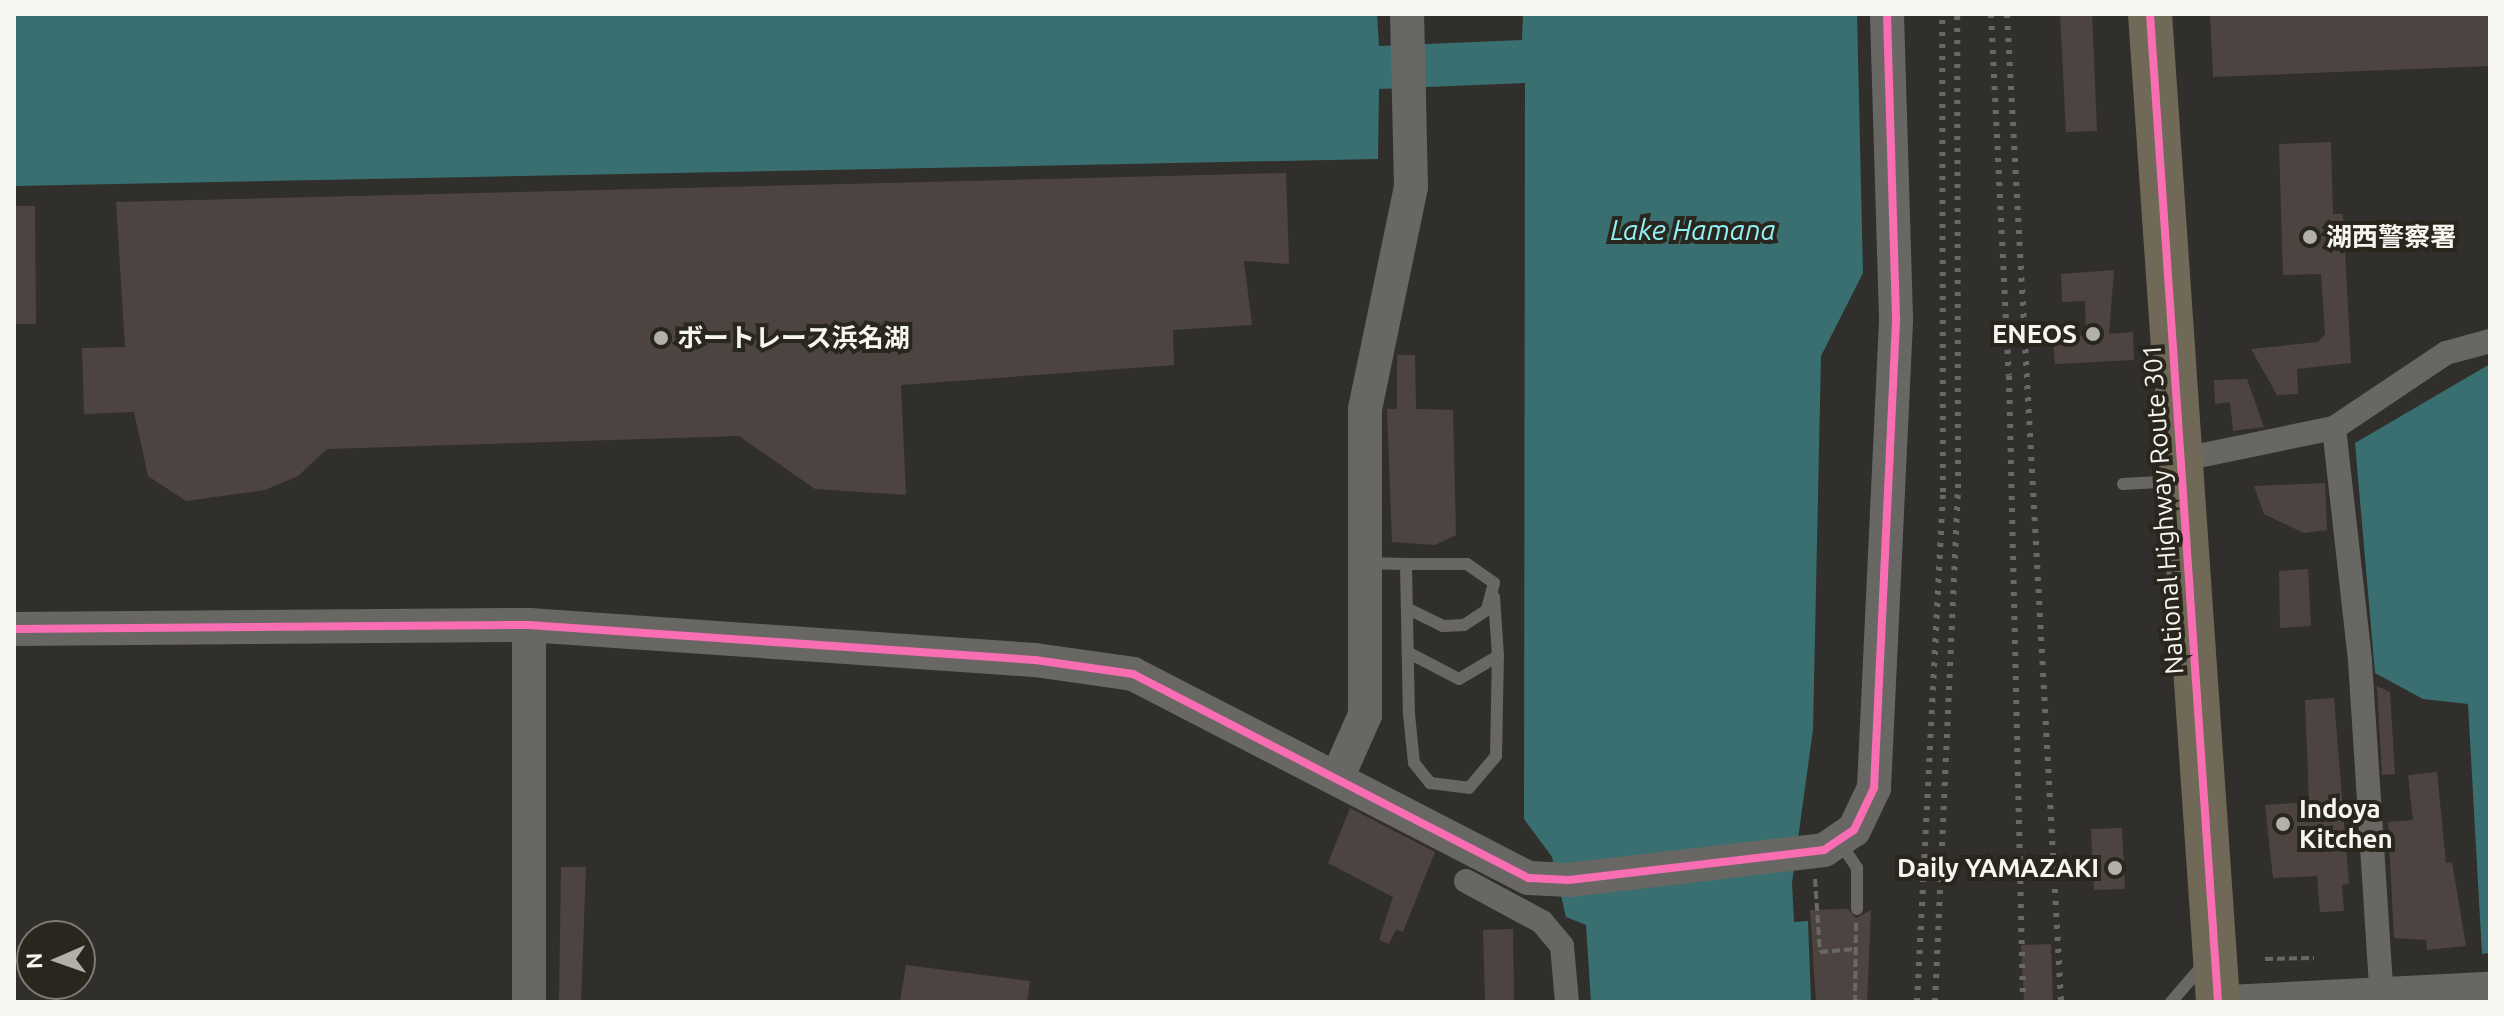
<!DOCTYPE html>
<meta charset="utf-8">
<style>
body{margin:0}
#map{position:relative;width:2504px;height:1016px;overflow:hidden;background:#302f2b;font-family:Ubuntu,"Noto Sans JP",sans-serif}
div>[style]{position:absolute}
.water>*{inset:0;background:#396f70}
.building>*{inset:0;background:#4d4442}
.path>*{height:4px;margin-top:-2px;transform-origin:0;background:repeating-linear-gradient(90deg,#696865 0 8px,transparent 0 12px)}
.lane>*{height:12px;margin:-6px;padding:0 6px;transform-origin:6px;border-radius:6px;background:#696764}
.street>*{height:24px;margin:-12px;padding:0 12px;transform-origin:12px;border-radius:12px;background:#696764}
.secondary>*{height:34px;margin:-17px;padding:0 17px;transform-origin:17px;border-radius:17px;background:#696764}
.highway>*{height:44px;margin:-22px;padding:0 22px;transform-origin:22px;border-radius:22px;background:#716957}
.rail>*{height:6px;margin-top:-3px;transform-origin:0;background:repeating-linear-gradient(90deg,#696864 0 4px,transparent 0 12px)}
.cycleway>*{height:8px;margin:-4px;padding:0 4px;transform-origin:4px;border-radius:4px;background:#f96db3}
.dots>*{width:22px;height:22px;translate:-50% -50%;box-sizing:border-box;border:4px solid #29261e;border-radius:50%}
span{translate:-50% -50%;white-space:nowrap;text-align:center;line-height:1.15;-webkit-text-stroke:8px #29261e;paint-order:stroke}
.poi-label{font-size:26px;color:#f7f5f0;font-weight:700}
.left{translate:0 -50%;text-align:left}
.right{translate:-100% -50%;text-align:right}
.street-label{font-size:26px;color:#f7f5f0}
.water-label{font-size:28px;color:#90f0f4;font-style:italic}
.frame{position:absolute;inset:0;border:16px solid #f7f5f0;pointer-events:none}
.north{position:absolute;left:16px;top:920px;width:80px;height:80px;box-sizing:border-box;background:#29261e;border:2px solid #7b7972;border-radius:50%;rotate:268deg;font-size:22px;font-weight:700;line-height:32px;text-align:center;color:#f7f5f0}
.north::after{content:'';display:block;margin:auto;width:28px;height:36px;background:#b1b0ab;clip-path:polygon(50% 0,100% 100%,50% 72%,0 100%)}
</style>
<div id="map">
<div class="water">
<i style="clip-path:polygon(14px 14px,1377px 14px,1379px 46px,1522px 40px,1523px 14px,1857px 14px,1863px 273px,1821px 356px,1813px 729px,1792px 883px,1794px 922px,1808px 921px,1811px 1002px,1591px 1002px,1586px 925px,1566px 917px,1552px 857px,1524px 819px,1525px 83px,1379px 89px,1378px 159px,14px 186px)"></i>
<i style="clip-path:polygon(2490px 364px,2490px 953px,2482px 954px,2468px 704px,2423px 699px,2375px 673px,2355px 443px)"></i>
</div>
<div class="building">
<i style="clip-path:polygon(2060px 14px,2092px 14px,2097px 131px,2066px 132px)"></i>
<i style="clip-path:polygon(2210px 14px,2490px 14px,2490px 66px,2213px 77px)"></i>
<i style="clip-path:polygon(2331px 142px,2333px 214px,2343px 214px,2351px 363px,2297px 369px,2298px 394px,2277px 395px,2251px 349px,2318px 342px,2325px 334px,2321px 274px,2283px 275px,2279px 144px)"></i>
<i style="clip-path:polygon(1286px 173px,1289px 264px,1244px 261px,1252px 325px,1173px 330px,1174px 365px,901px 385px,906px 495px,815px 489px,739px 436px,327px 449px,298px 476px,265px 490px,186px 501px,148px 476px,134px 412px,84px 414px,82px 348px,125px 347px,116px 202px)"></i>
<i style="clip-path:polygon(14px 206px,35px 206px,36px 324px,14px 324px)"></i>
<i style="clip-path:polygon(2114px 270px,2109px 334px,2133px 332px,2134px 360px,2055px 364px,2053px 338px,2086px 335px,2085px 301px,2062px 302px,2061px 274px)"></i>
<i style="clip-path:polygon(1397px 355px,1415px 355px,1416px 409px,1453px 410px,1456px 535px,1435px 545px,1392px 542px,1387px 409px,1397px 409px)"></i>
<i style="clip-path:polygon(2247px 379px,2264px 427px,2233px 431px,2230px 402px,2215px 404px,2214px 380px)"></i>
<i style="clip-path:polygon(2325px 483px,2327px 530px,2304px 533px,2264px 514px,2254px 486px)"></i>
<i style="clip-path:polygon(2308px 569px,2311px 626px,2280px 628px,2279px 571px)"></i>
<i style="clip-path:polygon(2377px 686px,2390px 692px,2395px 774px,2382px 775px)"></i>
<i style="clip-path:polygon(2334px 698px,2349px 884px,2342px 885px,2344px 911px,2320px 912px,2317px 876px,2273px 878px,2265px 805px,2309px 802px,2305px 700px)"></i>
<i style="clip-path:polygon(2437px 772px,2446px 863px,2452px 862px,2466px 946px,2427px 950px,2426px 940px,2394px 938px,2388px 822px,2413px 820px,2408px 775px)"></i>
<i style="clip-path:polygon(1350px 808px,1435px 852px,1403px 932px,1396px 930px,1389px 944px,1379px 940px,1393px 897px,1328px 863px)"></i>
<i style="clip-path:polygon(2122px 828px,2125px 889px,2094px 890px,2091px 829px)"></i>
<i style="clip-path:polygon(561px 867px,586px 867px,581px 1002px,559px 1002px)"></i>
<i style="clip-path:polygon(1848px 909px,1856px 918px,1871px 910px,1867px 1002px,1816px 1002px,1810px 910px)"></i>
<i style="clip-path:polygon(1513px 929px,1514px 1002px,1485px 1002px,1483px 930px)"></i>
<i style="clip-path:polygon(2051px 944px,2053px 1002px,2024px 1002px,2021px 945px)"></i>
<i style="clip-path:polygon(906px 965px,1030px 981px,1027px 1002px,900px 1002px)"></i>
</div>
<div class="path">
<i style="left:1815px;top:879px;width:73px;rotate:86.1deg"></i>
<i style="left:1820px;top:952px;width:35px;rotate:-5deg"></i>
<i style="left:1856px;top:923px;width:78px;rotate:90.7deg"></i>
<i style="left:1855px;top:1001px;width:8px;rotate:7deg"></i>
<i style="left:2265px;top:959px;width:49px;rotate:-1.2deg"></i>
</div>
<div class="lane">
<i style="left:2123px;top:484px;width:53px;rotate:-3.2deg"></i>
<i style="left:1365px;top:563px;width:41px;rotate:1.4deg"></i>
<i style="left:1406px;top:564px;width:150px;rotate:88.9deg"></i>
<i style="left:1409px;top:714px;width:49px;rotate:84.2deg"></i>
<i style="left:1414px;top:763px;width:26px;rotate:51deg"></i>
<i style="left:1430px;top:783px;width:39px;rotate:7deg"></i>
<i style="left:1469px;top:788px;width:42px;rotate:-49.8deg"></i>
<i style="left:1496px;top:756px;width:100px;rotate:-88.9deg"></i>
<i style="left:1498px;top:656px;width:45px;rotate:149.5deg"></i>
<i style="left:1459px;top:679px;width:56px;rotate:-152.5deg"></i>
<i style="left:1406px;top:564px;width:61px"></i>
<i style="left:1467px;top:564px;width:33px;rotate:35deg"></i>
<i style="left:1494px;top:583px;width:28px;rotate:105deg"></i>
<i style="left:1487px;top:610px;width:27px;rotate:147deg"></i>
<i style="left:1464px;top:625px;width:21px;rotate:177deg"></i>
<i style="left:1443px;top:626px;width:39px;rotate:-154deg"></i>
<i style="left:1494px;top:597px;width:59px;rotate:86.1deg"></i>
<i style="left:1841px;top:844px;width:29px;rotate:56deg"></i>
<i style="left:1857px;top:868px;width:41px;rotate:90deg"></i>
<i style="left:2171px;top:1002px;width:49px;rotate:-49.1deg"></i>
</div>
<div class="street">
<i style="left:2334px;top:428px;width:234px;rotate:83.6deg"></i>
<i style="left:2360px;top:661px;width:342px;rotate:86.3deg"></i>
<i style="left:2179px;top:460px;width:158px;rotate:-11.7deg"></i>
<i style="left:2334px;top:428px;width:135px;rotate:-33.8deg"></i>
<i style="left:2446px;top:353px;width:46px;rotate:-15.3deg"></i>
<i style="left:1466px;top:881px;width:86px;rotate:28.3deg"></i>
<i style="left:1542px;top:922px;width:31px;rotate:50deg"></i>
<i style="left:1562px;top:946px;width:56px;rotate:84.9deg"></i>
</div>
<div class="secondary">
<i style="left:529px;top:625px;width:377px;rotate:90deg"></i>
<i style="left:14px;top:629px;width:515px;rotate:-0.45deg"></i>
<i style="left:529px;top:625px;width:507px;rotate:3.96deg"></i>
<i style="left:1035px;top:660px;width:99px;rotate:8.1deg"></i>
<i style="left:1133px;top:674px;width:445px;rotate:27.3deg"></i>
<i style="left:1529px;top:878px;width:40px;rotate:2.9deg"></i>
<i style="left:1569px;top:880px;width:257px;rotate:-6.7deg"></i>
<i style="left:1824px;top:850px;width:36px;rotate:-34deg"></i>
<i style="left:1854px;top:830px;width:47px;rotate:-64.5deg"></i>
<i style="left:1874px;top:788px;width:471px;rotate:-87.3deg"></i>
<i style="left:1896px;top:318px;width:304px;rotate:-91.7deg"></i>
<i style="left:1338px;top:776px;width:67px;rotate:-66.1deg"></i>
<i style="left:1365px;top:715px;width:306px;rotate:-90deg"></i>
<i style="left:1365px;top:409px;width:227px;rotate:-78.3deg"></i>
<i style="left:1411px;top:187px;width:173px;rotate:-91.3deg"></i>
<i style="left:2229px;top:1002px;width:261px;rotate:-2.9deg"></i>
</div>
<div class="highway">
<i style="left:2150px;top:14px;width:990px;rotate:86.06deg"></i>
</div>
<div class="rail">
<i style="left:1991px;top:14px;width:362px;rotate:87.2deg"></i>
<i style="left:2009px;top:376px;width:626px;rotate:88.72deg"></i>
<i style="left:2007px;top:14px;width:989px;rotate:86.87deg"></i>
<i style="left:1917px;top:1002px;width:511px;rotate:-87.08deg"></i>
<i style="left:1943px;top:492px;width:478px;rotate:-90.1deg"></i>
<i style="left:1935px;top:1002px;width:515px;rotate:-87.44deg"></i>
<i style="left:1958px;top:488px;width:474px;rotate:-90.1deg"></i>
</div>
<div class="cycleway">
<i style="left:2150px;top:14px;width:990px;rotate:86.06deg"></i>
<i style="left:14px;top:629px;width:515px;rotate:-0.45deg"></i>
<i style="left:529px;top:625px;width:507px;rotate:3.96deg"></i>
<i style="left:1035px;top:660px;width:99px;rotate:8.1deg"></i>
<i style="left:1133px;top:674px;width:445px;rotate:27.3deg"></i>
<i style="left:1529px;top:878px;width:40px;rotate:2.9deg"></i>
<i style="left:1569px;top:880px;width:257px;rotate:-6.7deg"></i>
<i style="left:1824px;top:850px;width:36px;rotate:-34deg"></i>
<i style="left:1854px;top:830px;width:47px;rotate:-64.5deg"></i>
<i style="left:1874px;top:788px;width:471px;rotate:-87.3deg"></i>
<i style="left:1896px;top:318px;width:304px;rotate:-91.7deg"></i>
</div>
<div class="dots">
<i style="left:2310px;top:237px;background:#b1b0ab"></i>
<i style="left:2093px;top:334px;background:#b1b0ab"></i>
<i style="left:661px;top:338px;background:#b1b0ab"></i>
<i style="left:2283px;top:824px;background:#b1b0ab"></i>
<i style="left:2115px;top:868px;background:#b1b0ab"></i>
</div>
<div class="poi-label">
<span class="left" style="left:2326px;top:237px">湖西警察署</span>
<span class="right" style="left:2077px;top:334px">ENEOS</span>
<span class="left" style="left:677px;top:338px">ボートレース浜名湖</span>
<span class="left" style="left:2299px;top:824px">Indoya<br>Kitchen</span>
<span class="right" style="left:2099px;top:868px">Daily YAMAZAKI</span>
</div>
<div class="street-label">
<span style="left:2163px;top:509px;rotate:-94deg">National Highway Route 301</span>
</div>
<div class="water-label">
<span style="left:1693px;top:230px">Lake Hamana</span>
</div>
<div class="frame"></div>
<div class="north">N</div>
</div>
